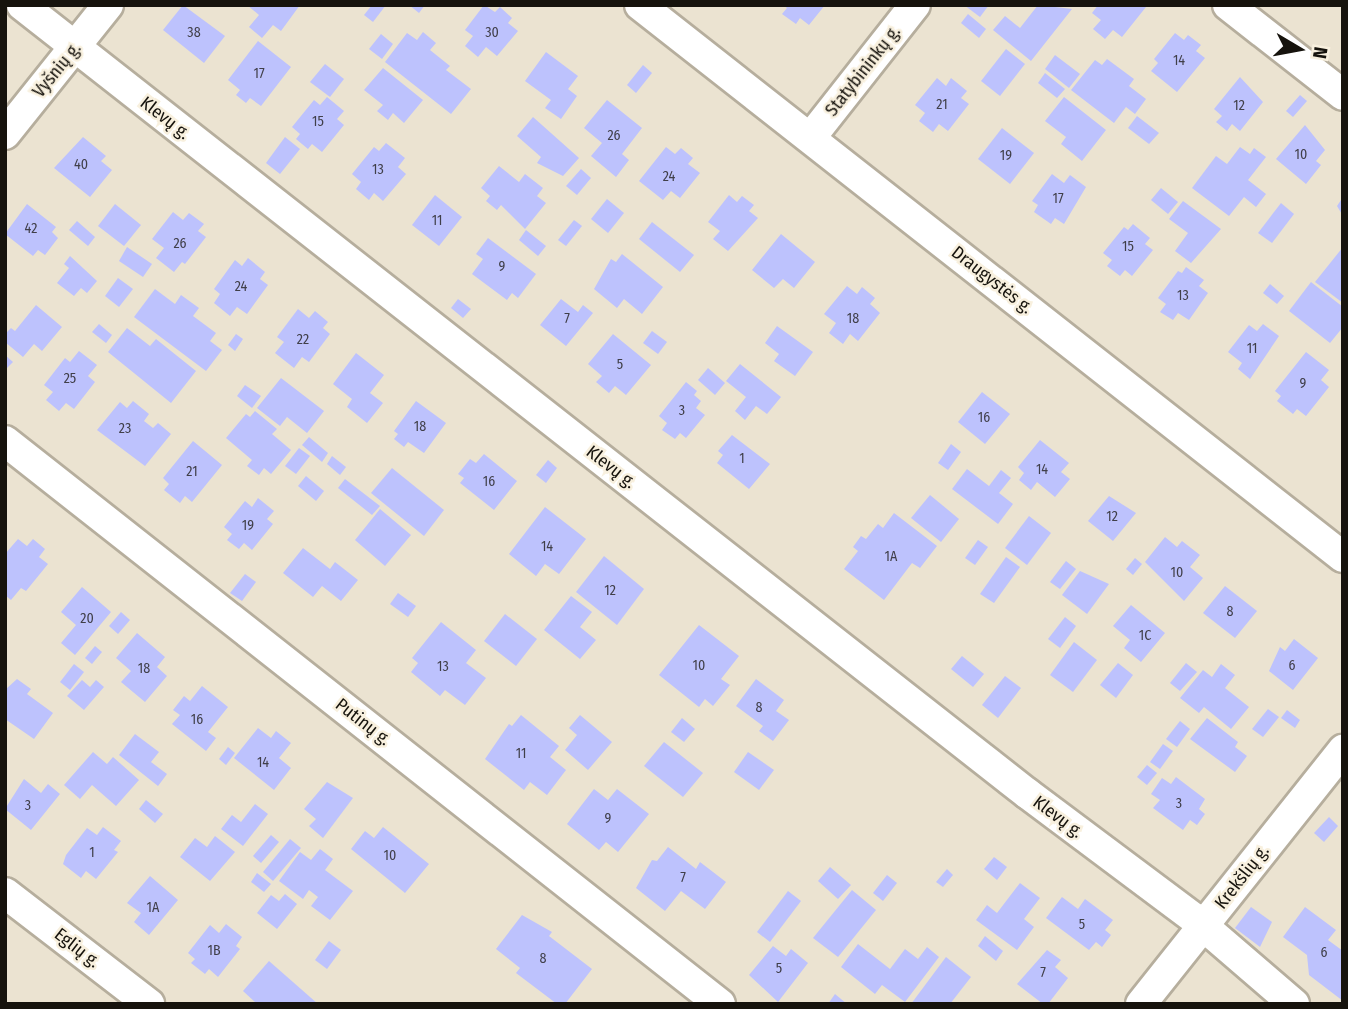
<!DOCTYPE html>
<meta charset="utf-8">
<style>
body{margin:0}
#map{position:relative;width:1348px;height:1009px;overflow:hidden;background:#ebe3d1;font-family:"Fira Sans Condensed",sans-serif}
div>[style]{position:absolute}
.building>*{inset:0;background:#bdc2fd}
.roads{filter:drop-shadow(2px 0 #b6ae9d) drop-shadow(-2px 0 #b6ae9d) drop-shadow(0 2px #b6ae9d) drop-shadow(0 -2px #b6ae9d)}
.minor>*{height:30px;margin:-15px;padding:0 15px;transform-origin:15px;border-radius:15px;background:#fff}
span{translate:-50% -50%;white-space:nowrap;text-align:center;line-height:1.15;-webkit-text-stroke:5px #f8f0de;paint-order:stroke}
.number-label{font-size:14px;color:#403f49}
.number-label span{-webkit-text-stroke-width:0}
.street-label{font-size:18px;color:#16130d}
.frame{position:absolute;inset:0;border:7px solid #16130d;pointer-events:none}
.north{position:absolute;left:1264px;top:14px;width:70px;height:70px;-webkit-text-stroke:5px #f8f0de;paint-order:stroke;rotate:100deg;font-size:19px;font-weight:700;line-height:28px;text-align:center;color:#16130d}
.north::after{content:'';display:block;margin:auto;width:24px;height:32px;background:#16130d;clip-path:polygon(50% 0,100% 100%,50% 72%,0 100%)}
</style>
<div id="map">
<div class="building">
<i style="clip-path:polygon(183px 5px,225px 36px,204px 63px,163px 30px)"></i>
<i style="clip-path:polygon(247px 5px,300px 5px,281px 31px,273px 25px,262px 38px,249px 27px,259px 15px)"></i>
<i style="clip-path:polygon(372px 5px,386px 5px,373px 22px,364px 15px)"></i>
<i style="clip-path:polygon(409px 5px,425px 5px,419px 13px)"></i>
<i style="clip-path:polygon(484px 5px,495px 12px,500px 7px,512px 18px,508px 23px,518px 31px,497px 56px,486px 47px,478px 57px,465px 46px,473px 36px,465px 30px)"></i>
<i style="clip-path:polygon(783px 5px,825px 5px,809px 25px,800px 18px,796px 24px,782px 14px,787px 8px)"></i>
<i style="clip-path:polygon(964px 5px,989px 5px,980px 17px)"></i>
<i style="clip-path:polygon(1038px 5px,1072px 9px,1031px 61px,993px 30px,1005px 16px,1020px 28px)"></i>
<i style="clip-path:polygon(1098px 5px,1145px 5px,1146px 7px,1122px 37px,1113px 30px,1105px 39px,1093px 29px,1101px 20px,1092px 13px)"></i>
<i style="clip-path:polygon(968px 14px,986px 29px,979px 38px,961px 23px)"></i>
<i style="clip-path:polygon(423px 32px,436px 43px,430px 50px,450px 66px,446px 70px,471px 89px,451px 114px,385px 62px,407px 33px,417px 40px)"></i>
<i style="clip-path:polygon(1175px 33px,1184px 40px,1188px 35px,1201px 45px,1196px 51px,1205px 58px,1177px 92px,1151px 71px,1158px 63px,1154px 59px)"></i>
<i style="clip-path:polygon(381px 34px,393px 44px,382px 59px,369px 49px)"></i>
<i style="clip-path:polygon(258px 41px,291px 67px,261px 106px,250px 98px,246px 103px,236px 95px,240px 90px,228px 80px)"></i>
<i style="clip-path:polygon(1006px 49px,1025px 64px,1000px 96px,981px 81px)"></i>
<i style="clip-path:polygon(546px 52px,578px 76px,568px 89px,577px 96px,561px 119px,545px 108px,551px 100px,525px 81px)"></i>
<i style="clip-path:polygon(1055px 55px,1080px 74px,1069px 88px,1045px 69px)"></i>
<i style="clip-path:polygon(1107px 59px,1134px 79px,1129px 86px,1146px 99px,1135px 114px,1126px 107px,1114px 123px,1071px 90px,1095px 60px,1102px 65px)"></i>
<i style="clip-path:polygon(325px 64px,344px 79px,330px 97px,310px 82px)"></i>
<i style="clip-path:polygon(643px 65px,652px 73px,636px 93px,627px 85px)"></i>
<i style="clip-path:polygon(383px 68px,423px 100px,404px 123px,393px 113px,388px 120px,377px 111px,383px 105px,364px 90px)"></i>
<i style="clip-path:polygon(1045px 73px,1065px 89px,1057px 98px,1038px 83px)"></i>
<i style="clip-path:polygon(1240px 77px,1263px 102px,1240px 131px,1232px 124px,1227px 131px,1216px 122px,1222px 116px,1214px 109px)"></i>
<i style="clip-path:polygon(937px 78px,946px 86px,951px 78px,967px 91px,961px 98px,969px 104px,948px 131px,939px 124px,933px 132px,919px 121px,925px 113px,915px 105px)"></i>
<i style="clip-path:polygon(1300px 95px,1307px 101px,1293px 117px,1286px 111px)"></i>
<i style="clip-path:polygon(327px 97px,344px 111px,337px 119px,344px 125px,322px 152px,312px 144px,308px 149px,296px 139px,300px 134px,292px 127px,314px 100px,320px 105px)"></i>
<i style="clip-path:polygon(1064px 97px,1106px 130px,1082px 161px,1061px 144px,1066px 137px,1045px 121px)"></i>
<i style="clip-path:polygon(607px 100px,642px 128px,622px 154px,629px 160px,616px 177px,591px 156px,602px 143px,584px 128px)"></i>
<i style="clip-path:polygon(1137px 116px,1159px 133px,1149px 144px,1128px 128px)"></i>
<i style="clip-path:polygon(533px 117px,579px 158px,563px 176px,537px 163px,541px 157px,517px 136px)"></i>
<i style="clip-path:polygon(1305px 125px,1325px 150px,1316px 161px,1321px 165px,1306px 184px,1276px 159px)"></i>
<i style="clip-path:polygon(1002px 128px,1034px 153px,1010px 184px,978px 159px)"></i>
<i style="clip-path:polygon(83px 137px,106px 156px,101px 161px,112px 170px,90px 197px,54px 168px)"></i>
<i style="clip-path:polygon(285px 137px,300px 149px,280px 174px,266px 163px)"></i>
<i style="clip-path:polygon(386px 143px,405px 158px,398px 167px,406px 174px,383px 201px,374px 193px,369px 200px,356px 189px,361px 182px,352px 174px,374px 147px,379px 151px)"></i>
<i style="clip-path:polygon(666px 147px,675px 154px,681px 148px,693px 158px,688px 164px,700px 173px,680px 198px,671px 191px,663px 200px,639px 181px)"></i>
<i style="clip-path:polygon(1240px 147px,1250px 154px,1254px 148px,1266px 157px,1248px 180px,1266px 194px,1256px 207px,1244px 197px,1229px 216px,1192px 188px,1216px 156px,1227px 164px)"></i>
<i style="clip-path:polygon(499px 166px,519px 182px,525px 174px,543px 188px,537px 196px,546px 203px,525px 229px,501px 205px,497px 210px,486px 201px,490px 196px,481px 188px)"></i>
<i style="clip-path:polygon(581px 169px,591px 178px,577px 195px,566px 186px)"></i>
<i style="clip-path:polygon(1052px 174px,1064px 183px,1070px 175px,1086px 187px,1064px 224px,1055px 218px,1051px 224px,1034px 212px,1038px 205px,1032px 201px)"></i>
<i style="clip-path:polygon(1161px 188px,1178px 202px,1168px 214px,1151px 200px)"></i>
<i style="clip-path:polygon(435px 195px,462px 217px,439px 246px,412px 225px)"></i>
<i style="clip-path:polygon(729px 195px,737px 202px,742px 196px,754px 205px,749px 211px,758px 218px,728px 251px,713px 239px,720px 231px,708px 222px)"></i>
<i style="clip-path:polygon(1343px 197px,1343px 216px,1337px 206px)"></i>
<i style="clip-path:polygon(607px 199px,624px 213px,608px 233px,591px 219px)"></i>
<i style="clip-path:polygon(1183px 201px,1221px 229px,1191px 263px,1175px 251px,1188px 233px,1169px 219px)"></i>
<i style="clip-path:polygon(1281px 203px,1294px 214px,1272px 243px,1258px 233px)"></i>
<i style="clip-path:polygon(27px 204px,56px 227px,52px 232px,58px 238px,45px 255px,38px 250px,33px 256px,5px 234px)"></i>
<i style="clip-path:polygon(115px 204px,141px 225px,124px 246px,98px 226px)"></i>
<i style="clip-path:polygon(173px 212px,183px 220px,189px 213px,204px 224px,198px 231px,206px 237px,185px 264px,182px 262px,174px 272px,156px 258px,164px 248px,152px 239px)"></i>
<i style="clip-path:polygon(574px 220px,582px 226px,566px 246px,558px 240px)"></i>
<i style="clip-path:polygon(77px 221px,95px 237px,88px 246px,69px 230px)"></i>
<i style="clip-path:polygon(652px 222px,694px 255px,680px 272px,639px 239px)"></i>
<i style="clip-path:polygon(1133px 224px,1150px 238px,1145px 244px,1153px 250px,1132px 276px,1125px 270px,1120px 276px,1107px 266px,1112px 260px,1103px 253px,1124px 227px,1128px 230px)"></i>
<i style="clip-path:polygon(526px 230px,546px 246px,538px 256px,519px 240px)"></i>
<i style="clip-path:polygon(781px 234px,815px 262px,794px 288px,783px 279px,774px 288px,752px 270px)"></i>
<i style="clip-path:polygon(488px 238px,536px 274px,518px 298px,512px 293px,507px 300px,472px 274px,483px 259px,476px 254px)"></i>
<i style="clip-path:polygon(127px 247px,152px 264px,143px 277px,119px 261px)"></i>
<i style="clip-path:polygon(1343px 247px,1343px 303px,1315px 282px)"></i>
<i style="clip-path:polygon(622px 254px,663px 287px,642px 314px,624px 299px,617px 308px,594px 289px,611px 259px,616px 262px)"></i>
<i style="clip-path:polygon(70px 256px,97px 281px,87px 293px,81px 288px,74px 296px,57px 283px,69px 268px,64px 264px)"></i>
<i style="clip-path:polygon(248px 258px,265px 272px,260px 279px,268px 285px,247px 314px,237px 307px,230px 316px,214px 303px,220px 294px,214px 289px,235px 260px,242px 266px)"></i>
<i style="clip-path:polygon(1186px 267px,1204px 280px,1199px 286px,1208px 293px,1189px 320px,1178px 313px,1173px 320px,1160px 312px,1166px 304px,1158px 298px,1178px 271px,1182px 273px)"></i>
<i style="clip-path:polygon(118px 278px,133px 289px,119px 307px,105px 296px)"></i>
<i style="clip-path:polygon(1311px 282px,1343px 307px,1343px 327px,1330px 343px,1289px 311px)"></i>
<i style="clip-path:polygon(1270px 284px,1284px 296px,1277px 304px,1263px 293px)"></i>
<i style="clip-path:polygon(847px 286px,857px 294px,862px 287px,875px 298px,870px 304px,880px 313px,858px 341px,850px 334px,843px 344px,829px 333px,836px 323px,824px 314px)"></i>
<i style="clip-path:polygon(155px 289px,175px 304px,181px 295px,199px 308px,193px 316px,216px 333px,210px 341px,222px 350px,206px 371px,134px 317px)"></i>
<i style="clip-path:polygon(458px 299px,471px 309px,463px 318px,451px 308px)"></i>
<i style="clip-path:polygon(561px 299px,578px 312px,583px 305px,593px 313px,566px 346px,540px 325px)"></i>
<i style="clip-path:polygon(36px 305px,62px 327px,42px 351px,34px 344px,23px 357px,5px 342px,5px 334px,11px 328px,15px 331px)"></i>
<i style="clip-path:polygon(298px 309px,309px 318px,315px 311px,328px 322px,323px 328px,330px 334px,309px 362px,302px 357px,294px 368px,275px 353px,284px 342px,277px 337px)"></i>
<i style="clip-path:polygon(99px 324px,112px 335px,106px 343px,92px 332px)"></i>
<i style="clip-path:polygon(1263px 324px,1279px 336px,1250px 379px,1238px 369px,1242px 363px,1228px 352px,1249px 325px,1257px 331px)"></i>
<i style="clip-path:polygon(777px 326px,813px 352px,795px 376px,774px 361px,779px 354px,765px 343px)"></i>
<i style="clip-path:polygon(127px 328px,150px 346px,156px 339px,196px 371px,171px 403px,108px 352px)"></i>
<i style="clip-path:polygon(652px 331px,667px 342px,658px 354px,643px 343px)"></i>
<i style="clip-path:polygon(236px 334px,243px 339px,235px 351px,228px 345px)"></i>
<i style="clip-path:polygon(613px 334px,651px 365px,626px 395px,615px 386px,609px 393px,596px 382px,602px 376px,588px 364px)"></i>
<i style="clip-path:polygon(79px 351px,97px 365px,88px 376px,95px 382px,74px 409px,66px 403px,59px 411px,46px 400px,53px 392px,44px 385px,65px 358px,70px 362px)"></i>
<i style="clip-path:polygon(1306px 352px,1329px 370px,1321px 380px,1329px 387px,1306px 416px,1297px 409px,1293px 414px,1277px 401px,1281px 396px,1275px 391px)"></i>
<i style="clip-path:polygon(356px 353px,384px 375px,370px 393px,383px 403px,367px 423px,347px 407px,352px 399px,333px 384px)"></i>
<i style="clip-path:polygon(5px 355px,13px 362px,5px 370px)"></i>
<i style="clip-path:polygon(740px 364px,781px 397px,767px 414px,756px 406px,745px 420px,735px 411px,746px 397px,726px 381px)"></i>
<i style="clip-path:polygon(708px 368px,725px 383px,715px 395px,698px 380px)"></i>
<i style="clip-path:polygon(281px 378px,324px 411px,307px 433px,287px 417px,280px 426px,257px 408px)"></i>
<i style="clip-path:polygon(686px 382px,697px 391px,694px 395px,701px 401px,696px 408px,705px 415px,686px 438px,680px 433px,675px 439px,662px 430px,667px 423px,659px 416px)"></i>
<i style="clip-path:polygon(245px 385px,261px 396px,252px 408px,237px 396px)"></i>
<i style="clip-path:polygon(982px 392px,1010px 414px,985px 444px,958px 422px)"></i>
<i style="clip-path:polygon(133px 401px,149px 414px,144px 421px,153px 428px,158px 423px,171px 434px,145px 466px,97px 430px,120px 402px,127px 408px)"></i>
<i style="clip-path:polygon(416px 401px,446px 423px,424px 453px,408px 442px,404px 447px,394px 439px,398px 434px,394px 431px)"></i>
<i style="clip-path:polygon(255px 411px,277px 429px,272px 434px,291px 450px,271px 474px,264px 468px,259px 475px,247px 466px,252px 460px,226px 438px,246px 414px,250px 417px)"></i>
<i style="clip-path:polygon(732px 435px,770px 464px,749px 489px,717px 463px,723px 455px,718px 451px)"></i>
<i style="clip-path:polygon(309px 437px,328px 453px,322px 462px,302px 445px)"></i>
<i style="clip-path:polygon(1040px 440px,1069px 463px,1061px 472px,1070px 479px,1055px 497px,1037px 482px,1031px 490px,1019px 480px,1024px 473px,1018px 467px)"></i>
<i style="clip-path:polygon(193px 441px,222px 465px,192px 502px,185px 496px,180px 503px,164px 490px,169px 484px,163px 478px)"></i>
<i style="clip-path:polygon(951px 444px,961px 452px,948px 470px,938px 463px)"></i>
<i style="clip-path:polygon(299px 448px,310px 456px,296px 474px,285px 466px)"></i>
<i style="clip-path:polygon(484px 454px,517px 481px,494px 510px,460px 483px,464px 478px,458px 474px,470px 459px,476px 463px)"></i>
<i style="clip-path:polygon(332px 456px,346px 467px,340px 475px,327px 464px)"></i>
<i style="clip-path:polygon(548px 460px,557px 468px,546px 483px,536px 475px)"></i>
<i style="clip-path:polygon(392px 468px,444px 510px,424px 536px,371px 493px)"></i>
<i style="clip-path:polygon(967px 469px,989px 486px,1001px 470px,1011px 478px,999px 493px,1013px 504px,998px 524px,952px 489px)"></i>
<i style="clip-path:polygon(306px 476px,324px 491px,316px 501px,298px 486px)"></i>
<i style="clip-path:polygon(345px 479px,380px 506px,372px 515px,338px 488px)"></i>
<i style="clip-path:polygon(930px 495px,959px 519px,941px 542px,911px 518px)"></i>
<i style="clip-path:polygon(1109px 496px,1136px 513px,1113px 541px,1088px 521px)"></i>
<i style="clip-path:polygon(258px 498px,274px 511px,267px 519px,273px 524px,252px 550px,244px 543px,239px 549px,227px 540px,232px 534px,224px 527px,245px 501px,252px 507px)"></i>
<i style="clip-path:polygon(545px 507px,586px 539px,559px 574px,545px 564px,536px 576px,509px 554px)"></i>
<i style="clip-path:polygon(380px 509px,411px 535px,385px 566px,355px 540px)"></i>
<i style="clip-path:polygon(894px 513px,937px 546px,920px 568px,912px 563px,884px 600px,844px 569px,858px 551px,853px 547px,861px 536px,866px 539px,878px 524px,883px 528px)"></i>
<i style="clip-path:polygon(1029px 516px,1051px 533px,1027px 565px,1005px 548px)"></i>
<i style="clip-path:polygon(1165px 537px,1177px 547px,1182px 541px,1200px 555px,1190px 567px,1203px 578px,1184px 601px,1145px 562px)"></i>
<i style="clip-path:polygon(18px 539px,27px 546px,33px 539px,45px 549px,39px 557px,48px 564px,26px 591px,21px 588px,11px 600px,5px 595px,5px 554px)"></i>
<i style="clip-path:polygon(978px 540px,988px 547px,975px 565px,965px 558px)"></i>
<i style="clip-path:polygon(303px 548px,330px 569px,335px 562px,358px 580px,341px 601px,322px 586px,313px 597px,283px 573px)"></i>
<i style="clip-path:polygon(604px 556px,644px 589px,617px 625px,576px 592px)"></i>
<i style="clip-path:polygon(1006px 557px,1020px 567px,994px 603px,980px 594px)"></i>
<i style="clip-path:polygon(1135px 558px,1142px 564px,1133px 575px,1126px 569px)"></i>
<i style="clip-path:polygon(1066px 561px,1076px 569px,1060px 589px,1050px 582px)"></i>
<i style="clip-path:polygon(1080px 571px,1109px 584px,1087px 614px,1062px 595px)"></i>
<i style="clip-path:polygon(245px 574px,256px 582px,242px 601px,230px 593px)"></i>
<i style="clip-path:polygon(1225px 586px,1257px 611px,1235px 638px,1203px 613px)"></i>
<i style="clip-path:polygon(82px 587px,111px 612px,75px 655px,61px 643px,76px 625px,61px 612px)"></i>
<i style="clip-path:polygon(398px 593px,416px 606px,408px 617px,390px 604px)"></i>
<i style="clip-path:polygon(571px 596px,592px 612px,580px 627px,596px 640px,580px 659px,544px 630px)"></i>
<i style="clip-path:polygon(1131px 605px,1165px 633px,1141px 662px,1124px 648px,1130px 640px,1113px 626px)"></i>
<i style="clip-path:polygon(121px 612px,130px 620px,118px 634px,109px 626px)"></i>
<i style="clip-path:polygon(505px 614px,537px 639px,516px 666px,484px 641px)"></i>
<i style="clip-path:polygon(1065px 617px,1076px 626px,1060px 648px,1048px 639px)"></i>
<i style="clip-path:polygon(441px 622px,476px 650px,466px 663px,486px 678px,465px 705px,445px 690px,440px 696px,411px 672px,418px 663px,412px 658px)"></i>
<i style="clip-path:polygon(699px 625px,739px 656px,721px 679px,730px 685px,713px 706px,705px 699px,699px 707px,659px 675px)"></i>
<i style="clip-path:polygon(137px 633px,165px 657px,157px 667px,167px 676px,145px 702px,121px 682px,131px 671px,116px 658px)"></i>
<i style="clip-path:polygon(1294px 639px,1318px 658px,1293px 690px,1269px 671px,1280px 647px,1285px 651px)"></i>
<i style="clip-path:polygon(1074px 642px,1097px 660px,1073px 692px,1050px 675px)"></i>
<i style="clip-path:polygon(95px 646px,102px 652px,92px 664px,85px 658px)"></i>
<i style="clip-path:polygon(962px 656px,984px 674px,973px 687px,951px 669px)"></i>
<i style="clip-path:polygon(1118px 663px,1133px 675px,1116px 698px,1100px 685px)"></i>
<i style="clip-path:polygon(1186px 663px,1197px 672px,1180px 691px,1170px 683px)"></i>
<i style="clip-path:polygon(74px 664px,84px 672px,70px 690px,60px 682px)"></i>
<i style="clip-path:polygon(1221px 664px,1235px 675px,1225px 688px,1249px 707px,1231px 729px,1204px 707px,1199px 713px,1180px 698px,1203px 670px,1212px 677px)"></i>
<i style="clip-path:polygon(1005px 676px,1021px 688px,998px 718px,982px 705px)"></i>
<i style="clip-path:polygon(17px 679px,31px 689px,27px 694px,53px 713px,34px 739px,5px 719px,5px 690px)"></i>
<i style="clip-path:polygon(756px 679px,784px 700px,776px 711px,789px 720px,773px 741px,759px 731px,763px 726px,736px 706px)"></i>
<i style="clip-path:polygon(82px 680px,90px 687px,96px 680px,104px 687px,84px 710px,67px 696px)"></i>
<i style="clip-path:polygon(202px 686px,228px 707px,208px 732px,216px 738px,206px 751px,172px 724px,180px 715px,173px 710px,184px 696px,190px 701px)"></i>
<i style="clip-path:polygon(1268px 709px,1279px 717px,1263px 737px,1252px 729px)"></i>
<i style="clip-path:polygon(1287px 710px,1300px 720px,1295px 728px,1281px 718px)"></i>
<i style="clip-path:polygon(521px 715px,559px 746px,550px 757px,566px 770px,547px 795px,530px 782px,524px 790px,485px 759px,509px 724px,512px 726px)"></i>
<i style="clip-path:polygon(580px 715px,612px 742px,588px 770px,565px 750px,577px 735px,569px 728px)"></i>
<i style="clip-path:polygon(682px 718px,695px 729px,684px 742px,671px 732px)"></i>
<i style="clip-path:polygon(1207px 718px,1238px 742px,1235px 747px,1247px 756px,1235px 772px,1190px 739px)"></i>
<i style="clip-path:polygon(1180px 721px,1190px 729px,1177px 747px,1166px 739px)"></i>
<i style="clip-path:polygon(258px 728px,271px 738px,276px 731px,291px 743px,279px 758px,291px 768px,274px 790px,234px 758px)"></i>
<i style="clip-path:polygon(135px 734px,159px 752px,151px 762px,167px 774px,158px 786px,119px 755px)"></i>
<i style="clip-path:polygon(664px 742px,703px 773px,683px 797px,644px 766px)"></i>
<i style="clip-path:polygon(1163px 744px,1173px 751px,1160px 769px,1150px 762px)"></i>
<i style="clip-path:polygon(228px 747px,235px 753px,226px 765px,219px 759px)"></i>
<i style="clip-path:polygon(93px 752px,107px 764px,113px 757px,139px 780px,116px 806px,92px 785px,80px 799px,64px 785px)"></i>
<i style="clip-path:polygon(748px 752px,774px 770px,759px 790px,734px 772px)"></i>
<i style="clip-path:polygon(1147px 765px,1157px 773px,1147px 785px,1137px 777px)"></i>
<i style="clip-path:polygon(1176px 777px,1205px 799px,1199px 809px,1205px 814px,1197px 825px,1190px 820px,1183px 830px,1153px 808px,1160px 800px,1151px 794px,1162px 778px,1171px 784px)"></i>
<i style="clip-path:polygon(24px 779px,41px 793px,48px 784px,60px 794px,31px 830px,5px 809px)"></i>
<i style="clip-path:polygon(327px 782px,353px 798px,323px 838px,309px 826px,316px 819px,304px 809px)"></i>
<i style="clip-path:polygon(594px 789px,608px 800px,617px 789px,649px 814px,618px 852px,606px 842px,599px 850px,567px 824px)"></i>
<i style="clip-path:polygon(146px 800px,163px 814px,155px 823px,139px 809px)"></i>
<i style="clip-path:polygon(255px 804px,268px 814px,243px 846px,221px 829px,232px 815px,241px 822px)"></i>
<i style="clip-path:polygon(1329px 817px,1338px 826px,1324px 842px,1314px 833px)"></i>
<i style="clip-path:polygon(103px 827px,121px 841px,114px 850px,118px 852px,96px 879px,86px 871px,81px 878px,63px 864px,66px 855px,87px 828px,97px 835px)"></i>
<i style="clip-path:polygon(383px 827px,429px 864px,405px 893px,351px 849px,365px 831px,374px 838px)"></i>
<i style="clip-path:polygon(271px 835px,279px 842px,261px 863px,253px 856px)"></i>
<i style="clip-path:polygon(215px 836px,235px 852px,210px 881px,180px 857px,195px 838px,207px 847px)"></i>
<i style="clip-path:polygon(290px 839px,301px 848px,273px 881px,263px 872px)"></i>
<i style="clip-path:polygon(668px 847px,696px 869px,700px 862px,726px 882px,705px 909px,681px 891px,665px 911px,636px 888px,652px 860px,657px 861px)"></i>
<i style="clip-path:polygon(320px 849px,333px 859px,325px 870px,353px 891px,330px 920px,311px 906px,318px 897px,309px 890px,303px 899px,279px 881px,300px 852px,311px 860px)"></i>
<i style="clip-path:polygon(994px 857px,1007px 867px,997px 880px,984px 869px)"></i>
<i style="clip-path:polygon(830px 867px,851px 885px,838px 899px,818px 881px)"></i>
<i style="clip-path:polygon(947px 869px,953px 875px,943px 887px,936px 882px)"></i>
<i style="clip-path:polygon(257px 873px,271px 884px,264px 892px,251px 882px)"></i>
<i style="clip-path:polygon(887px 875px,897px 883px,883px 901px,873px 893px)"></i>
<i style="clip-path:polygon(150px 876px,178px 900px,149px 935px,134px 922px,141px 913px,127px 903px)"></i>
<i style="clip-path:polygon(1020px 883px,1040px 898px,1024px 919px,1034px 927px,1017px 950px,976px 920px,987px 905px,997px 913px)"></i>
<i style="clip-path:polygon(852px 890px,876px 910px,838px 957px,813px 938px)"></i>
<i style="clip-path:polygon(788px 891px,801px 901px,770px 942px,757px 932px)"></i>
<i style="clip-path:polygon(285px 894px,297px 904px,277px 929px,257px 913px,271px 895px,279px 901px)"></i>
<i style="clip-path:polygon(1062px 897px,1078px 909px,1085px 899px,1113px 920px,1105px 930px,1111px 935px,1102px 947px,1096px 942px,1089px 950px,1046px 918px)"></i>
<i style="clip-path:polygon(1251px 907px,1272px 922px,1260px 947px,1235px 928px)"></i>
<i style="clip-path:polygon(1305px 907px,1336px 930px,1328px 940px,1343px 951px,1343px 1001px,1309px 975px,1307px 955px,1283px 937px)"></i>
<i style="clip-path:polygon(522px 915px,552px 932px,549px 936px,592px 969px,565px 1004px,557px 1004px,516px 973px,520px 968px,496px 949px)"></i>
<i style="clip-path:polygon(226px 924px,242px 937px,236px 946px,240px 949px,218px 977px,209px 969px,205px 974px,191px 963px,195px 959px,188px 953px,210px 925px,219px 933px)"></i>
<i style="clip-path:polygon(985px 936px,1003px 951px,996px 961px,978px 946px)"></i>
<i style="clip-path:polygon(329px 941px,341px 950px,327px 969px,315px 960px)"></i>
<i style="clip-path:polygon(858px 944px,890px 969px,905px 949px,918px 959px,927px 947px,939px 957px,905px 1002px,882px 985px,875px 994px,841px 967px)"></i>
<i style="clip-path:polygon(773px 946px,786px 956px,791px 949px,808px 963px,778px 1002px,749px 975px)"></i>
<i style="clip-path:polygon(1047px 950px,1061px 960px,1055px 967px,1068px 978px,1048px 1004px,1043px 1004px,1017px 984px)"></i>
<i style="clip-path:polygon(946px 957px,971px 977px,950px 1004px,911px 1004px)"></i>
<i style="clip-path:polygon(269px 961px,318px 1004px,257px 1004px,243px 991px)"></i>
<i style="clip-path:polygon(835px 994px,847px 1004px,828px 1004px)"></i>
</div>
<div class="roads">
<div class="minor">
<i style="left:22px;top:5px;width:1278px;rotate:38.11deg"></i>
<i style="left:1028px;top:794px;width:207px;rotate:36.8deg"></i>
<i style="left:1194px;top:918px;width:132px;rotate:40.7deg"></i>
<i style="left:640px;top:5px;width:894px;rotate:38.14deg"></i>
<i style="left:1228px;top:5px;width:146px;rotate:38deg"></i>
<i style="left:5px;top:134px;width:165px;rotate:-51.4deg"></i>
<i style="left:811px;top:137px;width:168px;rotate:-51.8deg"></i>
<i style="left:5px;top:441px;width:910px;rotate:38.22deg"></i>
<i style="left:5px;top:893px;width:182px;rotate:37.6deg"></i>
<i style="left:1141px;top:1004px;width:325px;rotate:-51.5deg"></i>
</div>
</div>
<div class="number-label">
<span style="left:194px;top:33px">38</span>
<span style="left:492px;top:33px">30</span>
<span style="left:1179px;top:61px">14</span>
<span style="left:259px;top:74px">17</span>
<span style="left:942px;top:105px">21</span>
<span style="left:1239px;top:106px">12</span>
<span style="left:318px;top:122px">15</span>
<span style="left:614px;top:136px">26</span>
<span style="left:1301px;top:155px">10</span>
<span style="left:1006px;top:156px">19</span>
<span style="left:81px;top:165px">40</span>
<span style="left:378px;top:170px">13</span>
<span style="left:669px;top:177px">24</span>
<span style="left:1058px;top:199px">17</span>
<span style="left:437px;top:221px">11</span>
<span style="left:31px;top:229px">42</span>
<span style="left:180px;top:244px">26</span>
<span style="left:1128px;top:247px">15</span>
<span style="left:502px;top:267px">9</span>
<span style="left:241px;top:287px">24</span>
<span style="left:1183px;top:296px">13</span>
<span style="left:567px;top:319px">7</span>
<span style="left:853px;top:319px">18</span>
<span style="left:303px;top:340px">22</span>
<span style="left:1252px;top:349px">11</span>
<span style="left:620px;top:365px">5</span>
<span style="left:70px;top:379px">25</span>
<span style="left:1303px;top:384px">9</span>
<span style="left:682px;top:411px">3</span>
<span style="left:984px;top:418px">16</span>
<span style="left:420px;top:427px">18</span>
<span style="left:125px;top:429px">23</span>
<span style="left:742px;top:459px">1</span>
<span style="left:1042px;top:470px">14</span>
<span style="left:192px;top:472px">21</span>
<span style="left:489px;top:482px">16</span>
<span style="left:1112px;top:517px">12</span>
<span style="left:248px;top:526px">19</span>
<span style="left:547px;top:547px">14</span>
<span style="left:891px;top:557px">1A</span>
<span style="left:1177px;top:573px">10</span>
<span style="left:610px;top:591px">12</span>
<span style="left:1230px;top:612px">8</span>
<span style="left:87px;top:619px">20</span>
<span style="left:1145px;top:636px">1C</span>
<span style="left:699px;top:666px">10</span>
<span style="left:1292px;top:666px">6</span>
<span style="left:443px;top:667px">13</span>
<span style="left:144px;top:669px">18</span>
<span style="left:759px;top:708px">8</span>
<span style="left:197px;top:720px">16</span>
<span style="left:521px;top:754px">11</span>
<span style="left:263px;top:763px">14</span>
<span style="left:1179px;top:804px">3</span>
<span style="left:28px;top:806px">3</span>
<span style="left:608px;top:819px">9</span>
<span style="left:92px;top:853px">1</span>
<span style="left:390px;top:856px">10</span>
<span style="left:683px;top:878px">7</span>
<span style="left:153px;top:908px">1A</span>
<span style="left:1082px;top:925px">5</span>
<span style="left:214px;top:951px">1B</span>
<span style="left:1324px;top:953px">6</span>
<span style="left:543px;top:959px">8</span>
<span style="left:779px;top:969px">5</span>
<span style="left:1043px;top:973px">7</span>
</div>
<div class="street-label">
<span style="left:57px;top:70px;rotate:-51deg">Vyšnių g.</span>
<span style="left:863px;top:71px;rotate:-52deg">Statybininkų g.</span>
<span style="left:165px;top:118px;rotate:38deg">Klevų g.</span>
<span style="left:992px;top:280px;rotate:38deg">Draugystės g.</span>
<span style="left:611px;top:467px;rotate:38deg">Klevų g.</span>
<span style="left:363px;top:722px;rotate:38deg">Putinų g.</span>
<span style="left:1058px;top:817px;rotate:37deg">Klevų g.</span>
<span style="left:1242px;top:877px;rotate:-52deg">Krekšlių g.</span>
<span style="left:77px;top:948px;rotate:38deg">Eglių g.</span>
</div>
<div class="frame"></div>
<div class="north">N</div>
</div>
